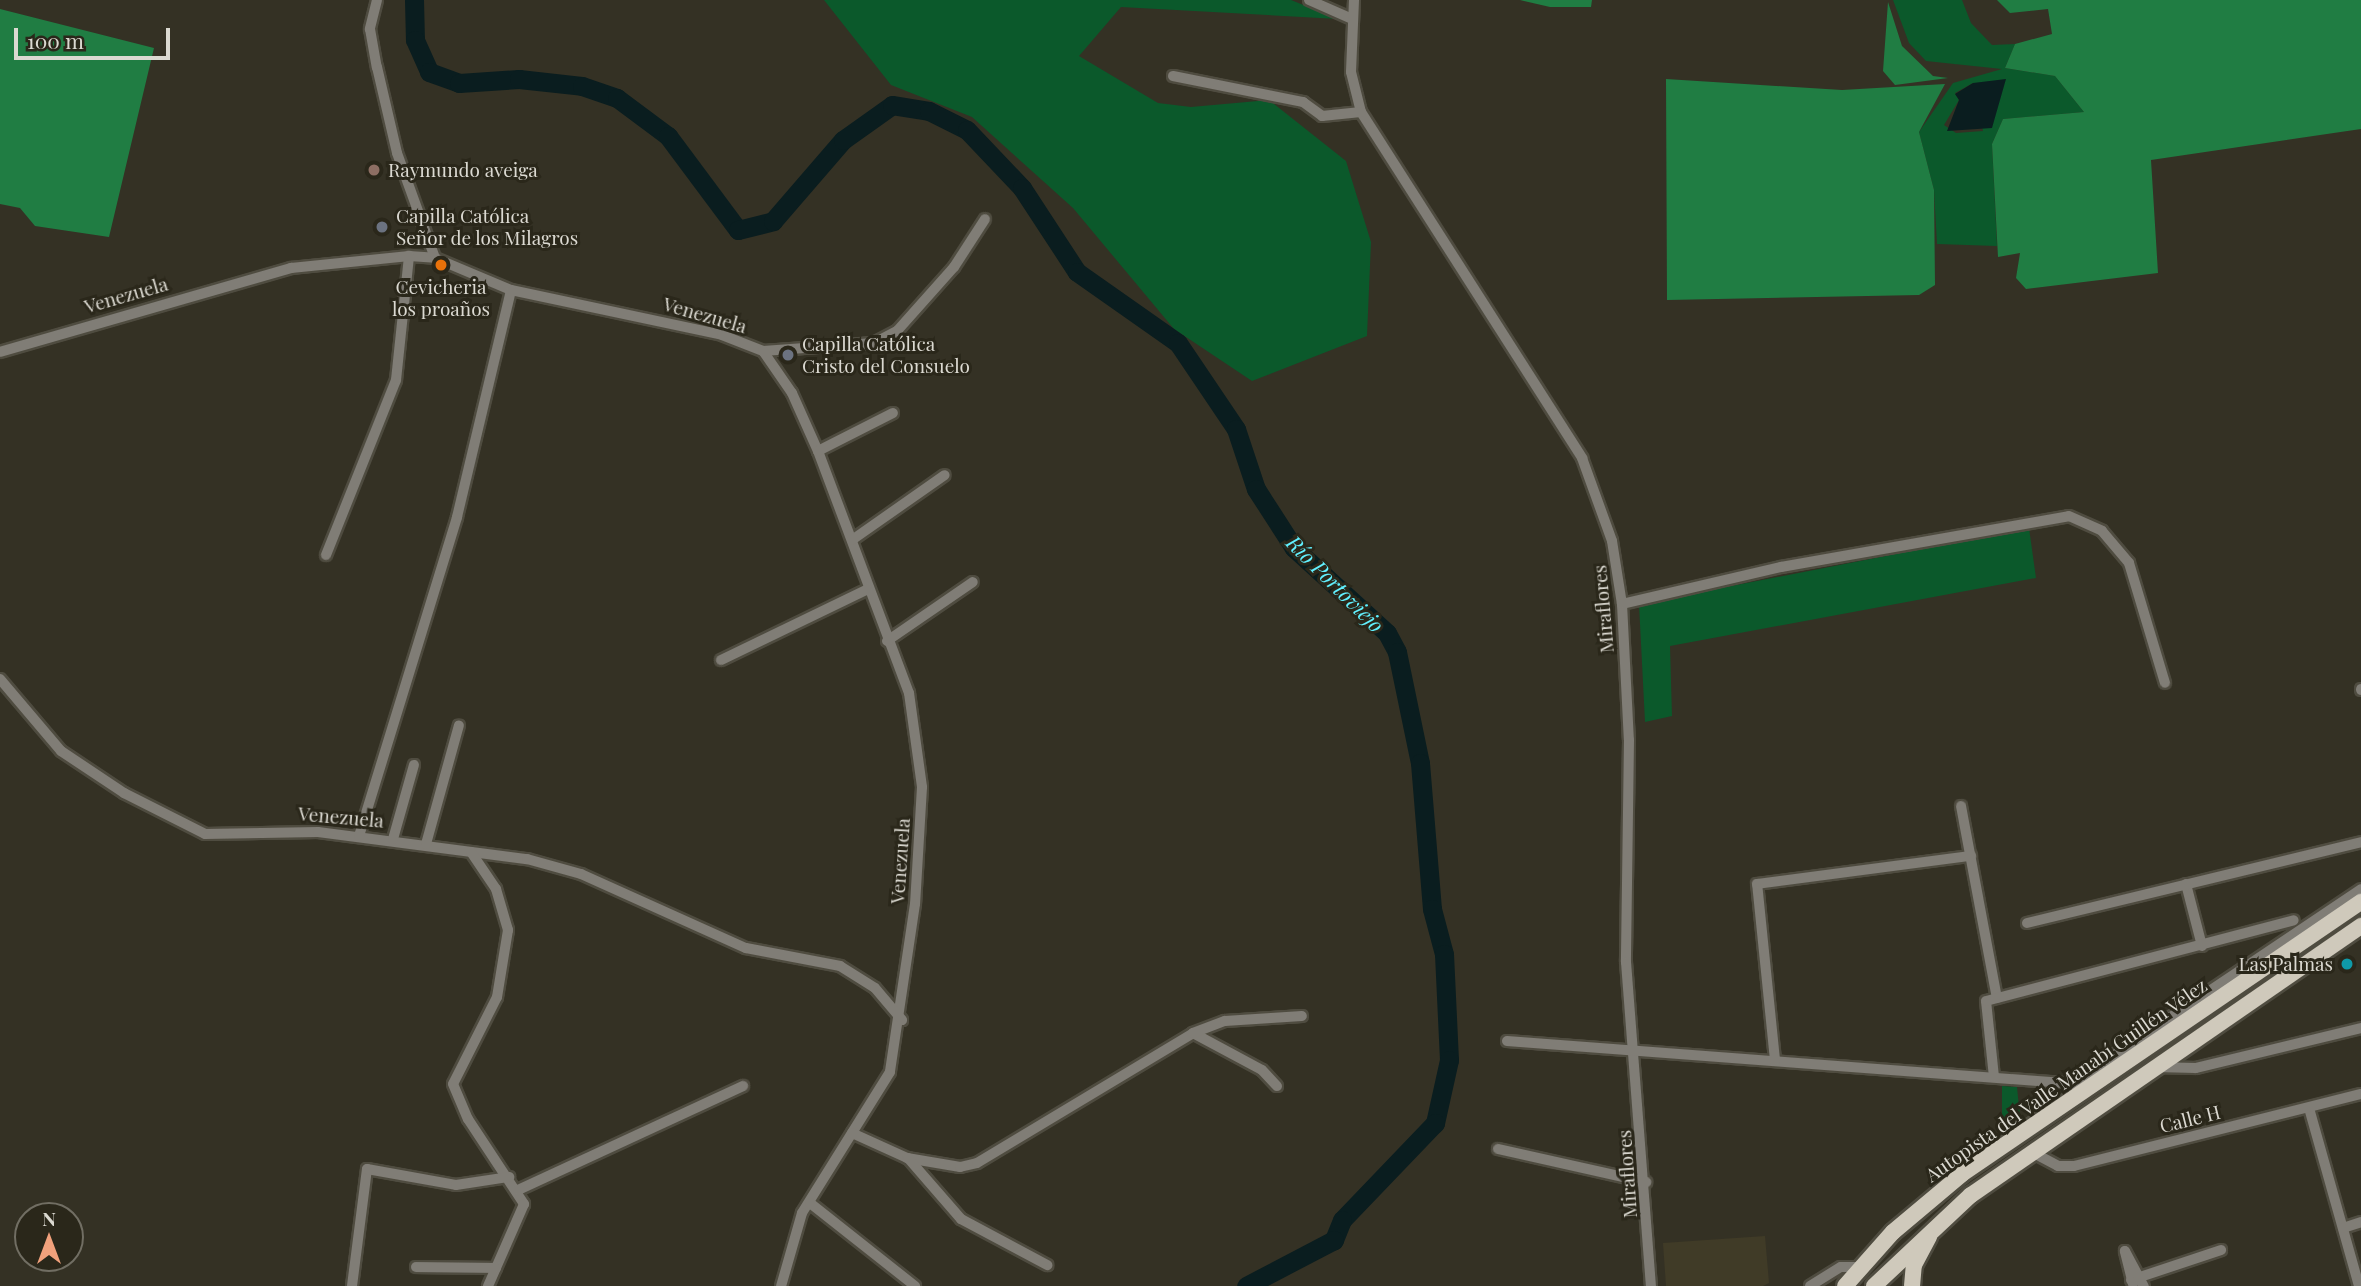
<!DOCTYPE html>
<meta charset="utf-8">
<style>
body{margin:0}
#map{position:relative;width:2361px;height:1286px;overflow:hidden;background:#343124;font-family:"Playfair Display",serif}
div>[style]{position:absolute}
.built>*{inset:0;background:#403b27}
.green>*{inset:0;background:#0b592b}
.forest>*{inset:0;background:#207d43}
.water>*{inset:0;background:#0a1d1f}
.river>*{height:19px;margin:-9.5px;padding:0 9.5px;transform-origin:9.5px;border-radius:9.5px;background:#0a1d1f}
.roads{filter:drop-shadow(2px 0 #4f4c40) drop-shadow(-2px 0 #4f4c40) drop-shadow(0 2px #4f4c40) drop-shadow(0 -2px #4f4c40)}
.minor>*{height:10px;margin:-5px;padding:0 5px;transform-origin:5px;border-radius:5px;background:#807d76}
.primary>*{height:16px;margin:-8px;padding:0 8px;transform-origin:8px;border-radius:8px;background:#cfc9bb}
.dots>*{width:19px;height:19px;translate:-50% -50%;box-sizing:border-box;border:4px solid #2a271a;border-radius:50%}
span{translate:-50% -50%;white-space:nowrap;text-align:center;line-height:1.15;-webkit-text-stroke:6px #2a271a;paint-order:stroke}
.poi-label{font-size:19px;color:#dbd9d1}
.left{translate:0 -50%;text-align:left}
.right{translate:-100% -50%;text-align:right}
.street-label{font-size:19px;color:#dbd9d1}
.water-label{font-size:21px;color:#61f1ff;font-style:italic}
.north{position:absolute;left:14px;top:1202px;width:70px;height:70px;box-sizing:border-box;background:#2a271a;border:2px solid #716e63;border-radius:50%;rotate:0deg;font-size:19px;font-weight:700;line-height:28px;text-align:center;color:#dbd9d1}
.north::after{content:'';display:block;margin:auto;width:24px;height:32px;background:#f1a17c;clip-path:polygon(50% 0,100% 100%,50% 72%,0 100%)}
.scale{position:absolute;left:14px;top:28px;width:156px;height:32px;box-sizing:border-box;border:4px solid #dbd9d1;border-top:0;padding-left:9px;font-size:21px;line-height:24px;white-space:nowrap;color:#dbd9d1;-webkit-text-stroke:5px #2a271a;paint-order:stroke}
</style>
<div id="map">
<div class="built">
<i style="clip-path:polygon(1765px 1236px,1769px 1283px,1763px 1286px,1666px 1286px,1663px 1243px)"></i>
</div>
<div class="green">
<i style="clip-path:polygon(824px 0,1291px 0,1338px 19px,1121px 7px,1079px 56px,1158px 103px,1191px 107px,1269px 100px,1346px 161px,1371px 242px,1367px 336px,1252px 381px,1174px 329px,1073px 208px,972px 117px,891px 85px)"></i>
<i style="clip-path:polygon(evenodd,1893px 0,1962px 0,1971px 23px,1992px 45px,2015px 44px,2005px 68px,2055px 76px,2084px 112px,2003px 119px,1992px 144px,1997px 246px,1937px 244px,1934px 190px,1919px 132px,1953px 83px,2002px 69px,1926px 61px,1909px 43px,1893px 0,1973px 83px,1983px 131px,1956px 133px,1944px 125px,1959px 100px,1955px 93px,1973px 83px)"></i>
<i style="clip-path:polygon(2029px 528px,2036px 578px,1670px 646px,1672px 716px,1645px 722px,1639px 604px)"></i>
<i style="clip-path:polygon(2002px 1086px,2017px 1087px,2020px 1117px,2002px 1127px)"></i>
</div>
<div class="forest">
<i style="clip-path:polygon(1520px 0,1592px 0,1591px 7px,1550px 7px)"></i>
<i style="clip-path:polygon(1997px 0,2361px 0,2361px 129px,2151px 160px,2158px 273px,2026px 289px,2016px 278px,2020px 253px,1998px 257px,1992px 144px,2003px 119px,2084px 112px,2055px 76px,2005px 68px,2015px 44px,2052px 34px,2048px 9px,2010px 13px)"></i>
<i style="clip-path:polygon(1888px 2px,1902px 46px,1933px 76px,1948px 78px,1895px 85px,1883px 71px)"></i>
<i style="clip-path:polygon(0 9px,154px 48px,109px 237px,35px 226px,20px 208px,0 204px)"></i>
<i style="clip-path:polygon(1666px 79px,1842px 90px,1945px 84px,1919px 132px,1934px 190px,1935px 285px,1919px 295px,1667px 300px)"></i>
</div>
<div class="water">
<i style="clip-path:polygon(2006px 79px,1992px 128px,1947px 131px,1959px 100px,1955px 94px,1973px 83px)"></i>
</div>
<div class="river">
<i style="left:414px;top:0;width:40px;rotate:88.6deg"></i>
<i style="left:415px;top:40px;width:35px;rotate:66deg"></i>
<i style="left:429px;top:72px;width:32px;rotate:20deg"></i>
<i style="left:459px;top:83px;width:60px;rotate:-3.8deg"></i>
<i style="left:519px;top:79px;width:63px;rotate:6.3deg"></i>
<i style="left:582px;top:86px;width:37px;rotate:19deg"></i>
<i style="left:617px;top:98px;width:64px;rotate:36.7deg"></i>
<i style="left:668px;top:136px;width:117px;rotate:53.3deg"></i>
<i style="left:738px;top:230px;width:36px;rotate:-14deg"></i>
<i style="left:773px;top:221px;width:107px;rotate:-49.2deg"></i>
<i style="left:843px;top:140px;width:60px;rotate:-35.5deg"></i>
<i style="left:892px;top:105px;width:37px;rotate:9deg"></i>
<i style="left:929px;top:111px;width:42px;rotate:26.6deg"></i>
<i style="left:967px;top:130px;width:80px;rotate:46.5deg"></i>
<i style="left:1022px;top:188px;width:100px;rotate:56.8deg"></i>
<i style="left:1077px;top:272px;width:123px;rotate:35.1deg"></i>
<i style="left:1178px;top:343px;width:104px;rotate:56deg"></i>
<i style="left:1236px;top:429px;width:63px;rotate:71.6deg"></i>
<i style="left:1256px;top:489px;width:70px;rotate:57.2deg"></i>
<i style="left:1294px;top:548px;width:126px;rotate:42.4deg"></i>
<i style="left:1387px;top:633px;width:21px;rotate:62deg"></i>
<i style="left:1397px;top:652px;width:113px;rotate:78.3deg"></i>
<i style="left:1420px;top:763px;width:146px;rotate:85.3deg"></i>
<i style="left:1432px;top:909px;width:47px;rotate:75.1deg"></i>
<i style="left:1444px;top:954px;width:106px;rotate:87.3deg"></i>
<i style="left:1449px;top:1060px;width:65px;rotate:102.5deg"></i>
<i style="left:1435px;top:1123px;width:134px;rotate:133.8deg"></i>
<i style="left:1342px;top:1220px;width:22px;rotate:112deg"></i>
<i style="left:1334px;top:1240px;width:99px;rotate:152.4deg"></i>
</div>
<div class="roads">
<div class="minor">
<i style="left:377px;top:0;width:30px;rotate:104deg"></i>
<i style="left:370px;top:29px;width:39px;rotate:80deg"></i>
<i style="left:377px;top:67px;width:88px;rotate:76.9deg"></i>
<i style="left:397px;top:153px;width:112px;rotate:70.1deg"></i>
<i style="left:1309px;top:0;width:45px;rotate:23.7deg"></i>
<i style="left:1354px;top:0;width:72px;rotate:92.4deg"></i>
<i style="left:1351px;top:72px;width:41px;rotate:76deg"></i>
<i style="left:1361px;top:112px;width:411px;rotate:57.4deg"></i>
<i style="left:1582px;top:458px;width:88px;rotate:70.1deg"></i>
<i style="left:1612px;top:541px;width:64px;rotate:81deg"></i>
<i style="left:1622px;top:604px;width:136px;rotate:87.1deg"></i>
<i style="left:1629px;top:740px;width:222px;rotate:90.8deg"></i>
<i style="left:1626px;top:962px;width:325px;rotate:85.6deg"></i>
<i style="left:1173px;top:76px;width:133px;rotate:11.3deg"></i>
<i style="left:1303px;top:102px;width:24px;rotate:36deg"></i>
<i style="left:1322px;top:116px;width:39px;rotate:-6deg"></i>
<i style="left:763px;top:351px;width:111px;rotate:-4.1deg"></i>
<i style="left:874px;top:343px;width:26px;rotate:-28deg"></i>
<i style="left:897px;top:331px;width:86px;rotate:-48.3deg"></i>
<i style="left:954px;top:267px;width:57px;rotate:-57.1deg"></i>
<i style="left:0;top:352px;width:303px;rotate:-16.1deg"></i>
<i style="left:291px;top:268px;width:119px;rotate:-5.8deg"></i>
<i style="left:409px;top:256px;width:26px;rotate:4deg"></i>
<i style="left:435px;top:258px;width:82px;rotate:22.8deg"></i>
<i style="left:511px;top:290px;width:216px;rotate:12deg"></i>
<i style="left:722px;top:335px;width:44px;rotate:21.3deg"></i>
<i style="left:763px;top:351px;width:51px;rotate:55.4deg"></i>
<i style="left:792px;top:393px;width:64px;rotate:65.9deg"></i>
<i style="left:818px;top:451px;width:259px;rotate:69.4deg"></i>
<i style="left:909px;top:693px;width:95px;rotate:82.1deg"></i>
<i style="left:922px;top:787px;width:117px;rotate:93.4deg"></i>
<i style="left:915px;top:904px;width:170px;rotate:98.5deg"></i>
<i style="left:890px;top:1072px;width:166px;rotate:122deg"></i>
<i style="left:802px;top:1213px;width:76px;rotate:106deg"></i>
<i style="left:818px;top:451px;width:84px;rotate:-26.9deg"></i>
<i style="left:852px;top:540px;width:113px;rotate:-35deg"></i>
<i style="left:326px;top:555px;width:188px;rotate:-68.2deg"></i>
<i style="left:396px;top:380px;width:125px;rotate:-84deg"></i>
<i style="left:1622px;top:604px;width:163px;rotate:-13.1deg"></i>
<i style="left:1781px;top:567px;width:292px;rotate:-10deg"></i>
<i style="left:2069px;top:516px;width:36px;rotate:24deg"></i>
<i style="left:2102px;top:531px;width:42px;rotate:49.8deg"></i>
<i style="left:2129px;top:563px;width:125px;rotate:73.3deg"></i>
<i style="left:887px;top:641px;width:104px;rotate:-34.5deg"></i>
<i style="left:721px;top:660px;width:163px;rotate:-25.8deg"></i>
<i style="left:0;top:679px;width:94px;rotate:49.7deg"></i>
<i style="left:61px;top:751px;width:76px;rotate:33.7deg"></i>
<i style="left:124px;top:793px;width:91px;rotate:26.8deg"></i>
<i style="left:205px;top:834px;width:113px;rotate:-1deg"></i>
<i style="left:318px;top:832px;width:211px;rotate:7.4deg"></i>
<i style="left:527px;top:859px;width:56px;rotate:15.5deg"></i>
<i style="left:581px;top:874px;width:181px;rotate:24.2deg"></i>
<i style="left:746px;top:948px;width:96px;rotate:10.8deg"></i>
<i style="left:840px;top:966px;width:41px;rotate:32.2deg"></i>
<i style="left:875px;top:988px;width:42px;rotate:49.8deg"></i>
<i style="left:2361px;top:689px;width:1px;rotate:90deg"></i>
<i style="left:1961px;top:806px;width:195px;rotate:79.4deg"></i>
<i style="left:359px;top:836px;width:334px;rotate:-72.9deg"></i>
<i style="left:457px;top:517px;width:233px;rotate:-76.6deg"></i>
<i style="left:393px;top:839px;width:77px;rotate:-74.2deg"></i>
<i style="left:426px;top:844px;width:123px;rotate:-74.5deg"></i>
<i style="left:471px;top:852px;width:45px;rotate:56deg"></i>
<i style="left:496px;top:889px;width:43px;rotate:73.7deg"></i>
<i style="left:508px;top:930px;width:68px;rotate:99.3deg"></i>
<i style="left:497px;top:997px;width:97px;rotate:116.8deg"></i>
<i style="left:453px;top:1084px;width:38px;rotate:67deg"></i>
<i style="left:468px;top:1119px;width:102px;rotate:56.6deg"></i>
<i style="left:524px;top:1204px;width:90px;rotate:113.7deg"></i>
<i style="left:2186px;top:884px;width:64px;rotate:75.5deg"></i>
<i style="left:2027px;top:923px;width:344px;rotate:-13.6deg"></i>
<i style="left:1193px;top:1033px;width:78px;rotate:28.2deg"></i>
<i style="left:1262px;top:1070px;width:22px;rotate:47deg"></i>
<i style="left:1507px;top:1041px;width:585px;rotate:4.32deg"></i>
<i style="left:1775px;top:1060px;width:177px;rotate:-95.8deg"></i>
<i style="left:1757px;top:884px;width:216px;rotate:-7.5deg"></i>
<i style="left:2155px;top:1067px;width:41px;rotate:1.4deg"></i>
<i style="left:2196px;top:1068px;width:170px;rotate:-13.6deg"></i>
<i style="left:1994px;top:1077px;width:76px;rotate:-96deg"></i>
<i style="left:1986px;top:1001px;width:318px;rotate:-14.7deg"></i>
<i style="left:2071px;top:1084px;width:349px;rotate:-33.9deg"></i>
<i style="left:2309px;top:1108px;width:185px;rotate:74.3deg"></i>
<i style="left:852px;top:1133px;width:60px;rotate:24.4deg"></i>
<i style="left:907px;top:1158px;width:54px;rotate:9.6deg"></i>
<i style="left:960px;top:1167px;width:17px;rotate:-13deg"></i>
<i style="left:977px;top:1163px;width:252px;rotate:-31deg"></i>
<i style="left:1193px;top:1033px;width:34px;rotate:-21deg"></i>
<i style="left:1225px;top:1021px;width:77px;rotate:-3.7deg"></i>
<i style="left:1498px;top:1149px;width:152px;rotate:12.6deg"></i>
<i style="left:2030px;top:1151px;width:32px;rotate:28deg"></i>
<i style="left:2058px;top:1166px;width:16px"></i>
<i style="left:2074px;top:1166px;width:296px;rotate:-14.1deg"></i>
<i style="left:908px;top:1158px;width:81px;rotate:49deg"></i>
<i style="left:961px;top:1219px;width:98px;rotate:28.1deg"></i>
<i style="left:518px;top:1190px;width:248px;rotate:-24.8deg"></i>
<i style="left:810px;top:1203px;width:134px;rotate:38.3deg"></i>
<i style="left:2343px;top:1228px;width:19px;rotate:-18deg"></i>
<i style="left:416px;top:1267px;width:80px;rotate:0.7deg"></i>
<i style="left:2131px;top:1280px;width:95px;rotate:-18.4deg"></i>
<i style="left:2133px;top:1284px;width:34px;rotate:-104deg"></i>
<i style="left:2125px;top:1251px;width:40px;rotate:62deg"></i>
<i style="left:352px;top:1286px;width:118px;rotate:-82.7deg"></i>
<i style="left:367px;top:1169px;width:90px;rotate:10.2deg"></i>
<i style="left:456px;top:1185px;width:54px;rotate:-8.6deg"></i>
<i style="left:1810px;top:1286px;width:36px;rotate:-32deg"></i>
<i style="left:1841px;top:1267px;width:19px"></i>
</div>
<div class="primary">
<i style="left:1845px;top:1286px;width:72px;rotate:-48.4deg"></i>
<i style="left:1893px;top:1232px;width:90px;rotate:-40deg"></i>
<i style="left:1962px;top:1174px;width:483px;rotate:-34.3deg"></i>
<i style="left:1874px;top:1286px;width:133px;rotate:-43.2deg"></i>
<i style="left:1971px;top:1195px;width:474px;rotate:-34.6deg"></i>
<i style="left:1912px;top:1286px;width:21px;rotate:-85deg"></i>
<i style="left:1914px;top:1265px;width:32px;rotate:-62deg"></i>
</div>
</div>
<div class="dots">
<i style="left:374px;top:170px;background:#8d6e63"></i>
<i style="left:382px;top:227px;background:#6b7280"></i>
<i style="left:441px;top:265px;background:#e8710a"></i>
<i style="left:788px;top:355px;background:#6b7280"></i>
<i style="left:2347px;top:964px;background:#0f9aa8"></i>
</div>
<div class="poi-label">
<span class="left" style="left:388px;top:170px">Raymundo aveiga</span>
<span class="left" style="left:396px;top:227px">Capilla Católica<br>Señor de los Milagros</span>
<span style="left:441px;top:298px">Cevicheria<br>los proaños</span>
<span class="left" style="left:802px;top:355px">Capilla Católica<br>Cristo del Consuelo</span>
<span class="right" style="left:2333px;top:964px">Las Palmas</span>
</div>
<div class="street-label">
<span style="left:126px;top:295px;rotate:-16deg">Venezuela</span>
<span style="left:705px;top:315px;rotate:16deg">Venezuela</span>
<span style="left:1603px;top:609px;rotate:-95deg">Miraflores</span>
<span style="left:341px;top:817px;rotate:5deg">Venezuela</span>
<span style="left:900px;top:861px;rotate:-86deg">Venezuela</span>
<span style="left:2066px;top:1080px;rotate:-35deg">Autopista del Valle Manabí Guillén Vélez</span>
<span style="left:2190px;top:1119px;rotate:-14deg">Calle H</span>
<span style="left:1627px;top:1174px;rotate:-94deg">Miraflores</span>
</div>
<div class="water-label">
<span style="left:1336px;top:583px;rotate:45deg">Río Portoviejo</span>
</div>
<div class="north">N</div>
<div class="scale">100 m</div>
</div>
